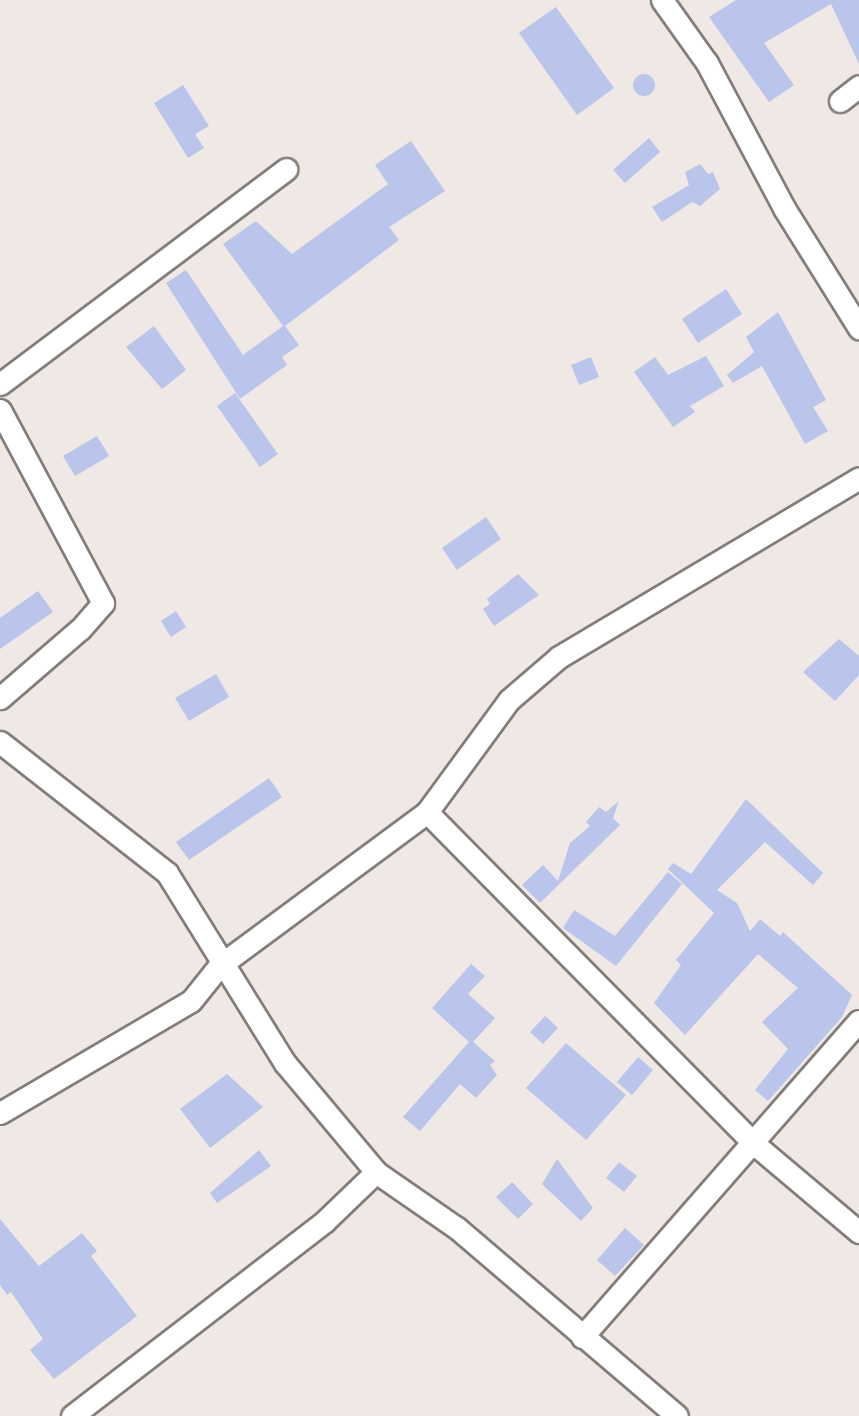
<!DOCTYPE html>
<style>
body{margin:0}
#map{position:relative;width:859px;height:1416px;overflow:hidden;background:#efe8e4;font-family:Jost,sans-serif}
div>[style]{position:absolute}
.building>*{inset:0;background:#b9c5ea}
.round{border-radius:50%}
.roads{filter:drop-shadow(2px 0 #837d7a) drop-shadow(-2px 0 #837d7a) drop-shadow(0 2px #837d7a) drop-shadow(0 -2px #837d7a)}
.street>*{height:21px;margin:-10.5px;padding:0 10.5px;transform-origin:10.5px;border-radius:10.5px;background:#fff}
span{translate:-50% -50%;white-space:nowrap;text-align:center;line-height:1.15;-webkit-text-stroke:7px #fcf5f1;paint-order:stroke}
</style>
<div id="map">
<div class="building">
<i style="clip-path:polygon(736px 0,859px 0,859px 64px,831px 4px,764px 43px,794px 85px,769px 102px,709px 17px)"></i>
<i style="clip-path:polygon(556px 7px,614px 88px,577px 115px,519px 33px)"></i>
<i class="round" style="left:633px;top:74px;width:22px;height:22px"></i>
<i style="clip-path:polygon(183px 85px,209px 126px,195px 134px,204px 148px,188px 158px,154px 103px)"></i>
<i style="clip-path:polygon(649px 138px,660px 152px,625px 183px,613px 170px)"></i>
<i style="clip-path:polygon(411px 141px,445px 191px,389px 227px,399px 240px,285px 326px,299px 345px,282px 357px,287px 365px,240px 399px,166px 283px,186px 270px,243px 355px,283px 326px,223px 244px,256px 221px,292px 254px,388px 184px,375px 165px)"></i>
<i style="clip-path:polygon(700px 164px,708px 174px,713px 172px,720px 189px,700px 206px,692px 202px,662px 222px,652px 207px,689px 185px,685px 172px)"></i>
<i style="clip-path:polygon(726px 289px,742px 314px,698px 343px,682px 319px)"></i>
<i style="clip-path:polygon(778px 312px,826px 400px,813px 407px,828px 431px,805px 444px,762px 366px,733px 383px,727px 375px,754px 352px,746px 337px)"></i>
<i style="clip-path:polygon(154px 326px,186px 370px,162px 389px,126px 347px)"></i>
<i style="clip-path:polygon(706px 356px,724px 386px,690px 406px,695px 412px,673px 427px,634px 372px,655px 357px,668px 375px)"></i>
<i style="clip-path:polygon(591px 357px,599px 377px,579px 385px,571px 365px)"></i>
<i style="clip-path:polygon(235px 393px,278px 454px,260px 467px,217px 406px)"></i>
<i style="clip-path:polygon(97px 436px,109px 456px,75px 476px,63px 456px)"></i>
<i style="clip-path:polygon(486px 517px,501px 539px,457px 570px,442px 548px)"></i>
<i style="clip-path:polygon(518px 574px,539px 595px,494px 626px,483px 609px,490px 604px,487px 599px)"></i>
<i style="clip-path:polygon(38px 591px,53px 612px,0 649px,0 618px)"></i>
<i style="clip-path:polygon(176px 611px,186px 627px,171px 637px,161px 621px)"></i>
<i style="clip-path:polygon(839px 639px,859px 656px,859px 675px,835px 701px,803px 672px)"></i>
<i style="clip-path:polygon(216px 674px,229px 697px,189px 721px,175px 698px)"></i>
<i style="clip-path:polygon(269px 778px,282px 797px,189px 860px,176px 842px)"></i>
<i style="clip-path:polygon(746px 799px,823px 873px,813px 885px,765px 842px,717px 890px,737px 903px,750px 931px,760px 919px,780px 936px,783px 932px,852px 995px,842px 1017px,768px 1101px,755px 1090px,788px 1049px,762px 1022px,798px 988px,758px 954px,685px 1035px,654px 1003px,681px 965px,676px 960px,714px 913px,668px 869px,673px 863px,691px 874px)"></i>
<i style="clip-path:polygon(619px 801px,613px 818px,620px 825px,540px 903px,522px 885px,543px 865px,558px 881px,570px 843px,590px 826px,586px 822px,599px 807px,606px 812px)"></i>
<i style="clip-path:polygon(668px 872px,682px 884px,616px 966px,563px 928px,574px 910px,615px 936px)"></i>
<i style="clip-path:polygon(471px 964px,485px 976px,468px 994px,495px 1018px,473px 1042px,495px 1061px,490px 1065px,497px 1075px,476px 1098px,460px 1084px,420px 1131px,403px 1117px,469px 1042px,432px 1008px)"></i>
<i style="clip-path:polygon(545px 1016px,558px 1028px,543px 1044px,530px 1032px)"></i>
<i style="clip-path:polygon(566px 1043px,626px 1095px,586px 1140px,526px 1088px)"></i>
<i style="clip-path:polygon(638px 1057px,653px 1070px,632px 1095px,617px 1082px)"></i>
<i style="clip-path:polygon(227px 1074px,263px 1107px,210px 1148px,180px 1109px)"></i>
<i style="clip-path:polygon(259px 1150px,271px 1166px,217px 1203px,210px 1193px)"></i>
<i style="clip-path:polygon(557px 1159px,593px 1208px,581px 1221px,542px 1184px)"></i>
<i style="clip-path:polygon(619px 1162px,637px 1176px,624px 1192px,606px 1178px)"></i>
<i style="clip-path:polygon(512px 1182px,533px 1204px,518px 1219px,496px 1197px)"></i>
<i style="clip-path:polygon(0 1219px,39px 1266px,82px 1233px,97px 1251px,91px 1256px,137px 1316px,54px 1379px,30px 1350px,43px 1339px,11px 1292px,7px 1295px,0 1285px)"></i>
<i style="clip-path:polygon(625px 1228px,644px 1245px,615px 1276px,597px 1260px)"></i>
</div>
<div class="roads">
<div class="street">
<i style="left:662px;top:0;width:77px;rotate:54.5deg"></i>
<i style="left:707px;top:63px;width:164px;rotate:62deg"></i>
<i style="left:784px;top:208px;width:142px;rotate:58deg"></i>
<i style="left:840px;top:101px;width:24px;rotate:-38deg"></i>
<i style="left:0;top:384px;width:358px;rotate:-36.9deg"></i>
<i style="left:0;top:410px;width:219px;rotate:61.9deg"></i>
<i style="left:103px;top:603px;width:35px;rotate:131deg"></i>
<i style="left:80px;top:629px;width:106px;rotate:139.2deg"></i>
<i style="left:0;top:742px;width:212px;rotate:38.1deg"></i>
<i style="left:167px;top:873px;width:224px;rotate:58.2deg"></i>
<i style="left:285px;top:1063px;width:142px;rotate:50.1deg"></i>
<i style="left:376px;top:1172px;width:98px;rotate:34.7deg"></i>
<i style="left:457px;top:1228px;width:289px;rotate:40.5deg"></i>
<i style="left:427px;top:812px;width:463px;rotate:45.4deg"></i>
<i style="left:752px;top:1142px;width:140px;rotate:40.1deg"></i>
<i style="left:0;top:1113px;width:221px;rotate:-30.4deg"></i>
<i style="left:191px;top:1001px;width:45px;rotate:-51.3deg"></i>
<i style="left:219px;top:966px;width:259px;rotate:-36.5deg"></i>
<i style="left:427px;top:812px;width:139px;rotate:-53.8deg"></i>
<i style="left:509px;top:700px;width:66px;rotate:-40.7deg"></i>
<i style="left:559px;top:657px;width:349px;rotate:-30.8deg"></i>
<i style="left:582px;top:1337px;width:420px;rotate:-48.8deg"></i>
<i style="left:72px;top:1416px;width:319px;rotate:-37.6deg"></i>
<i style="left:325px;top:1221px;width:71px;rotate:-43.9deg"></i>
</div>
</div>
</div>
